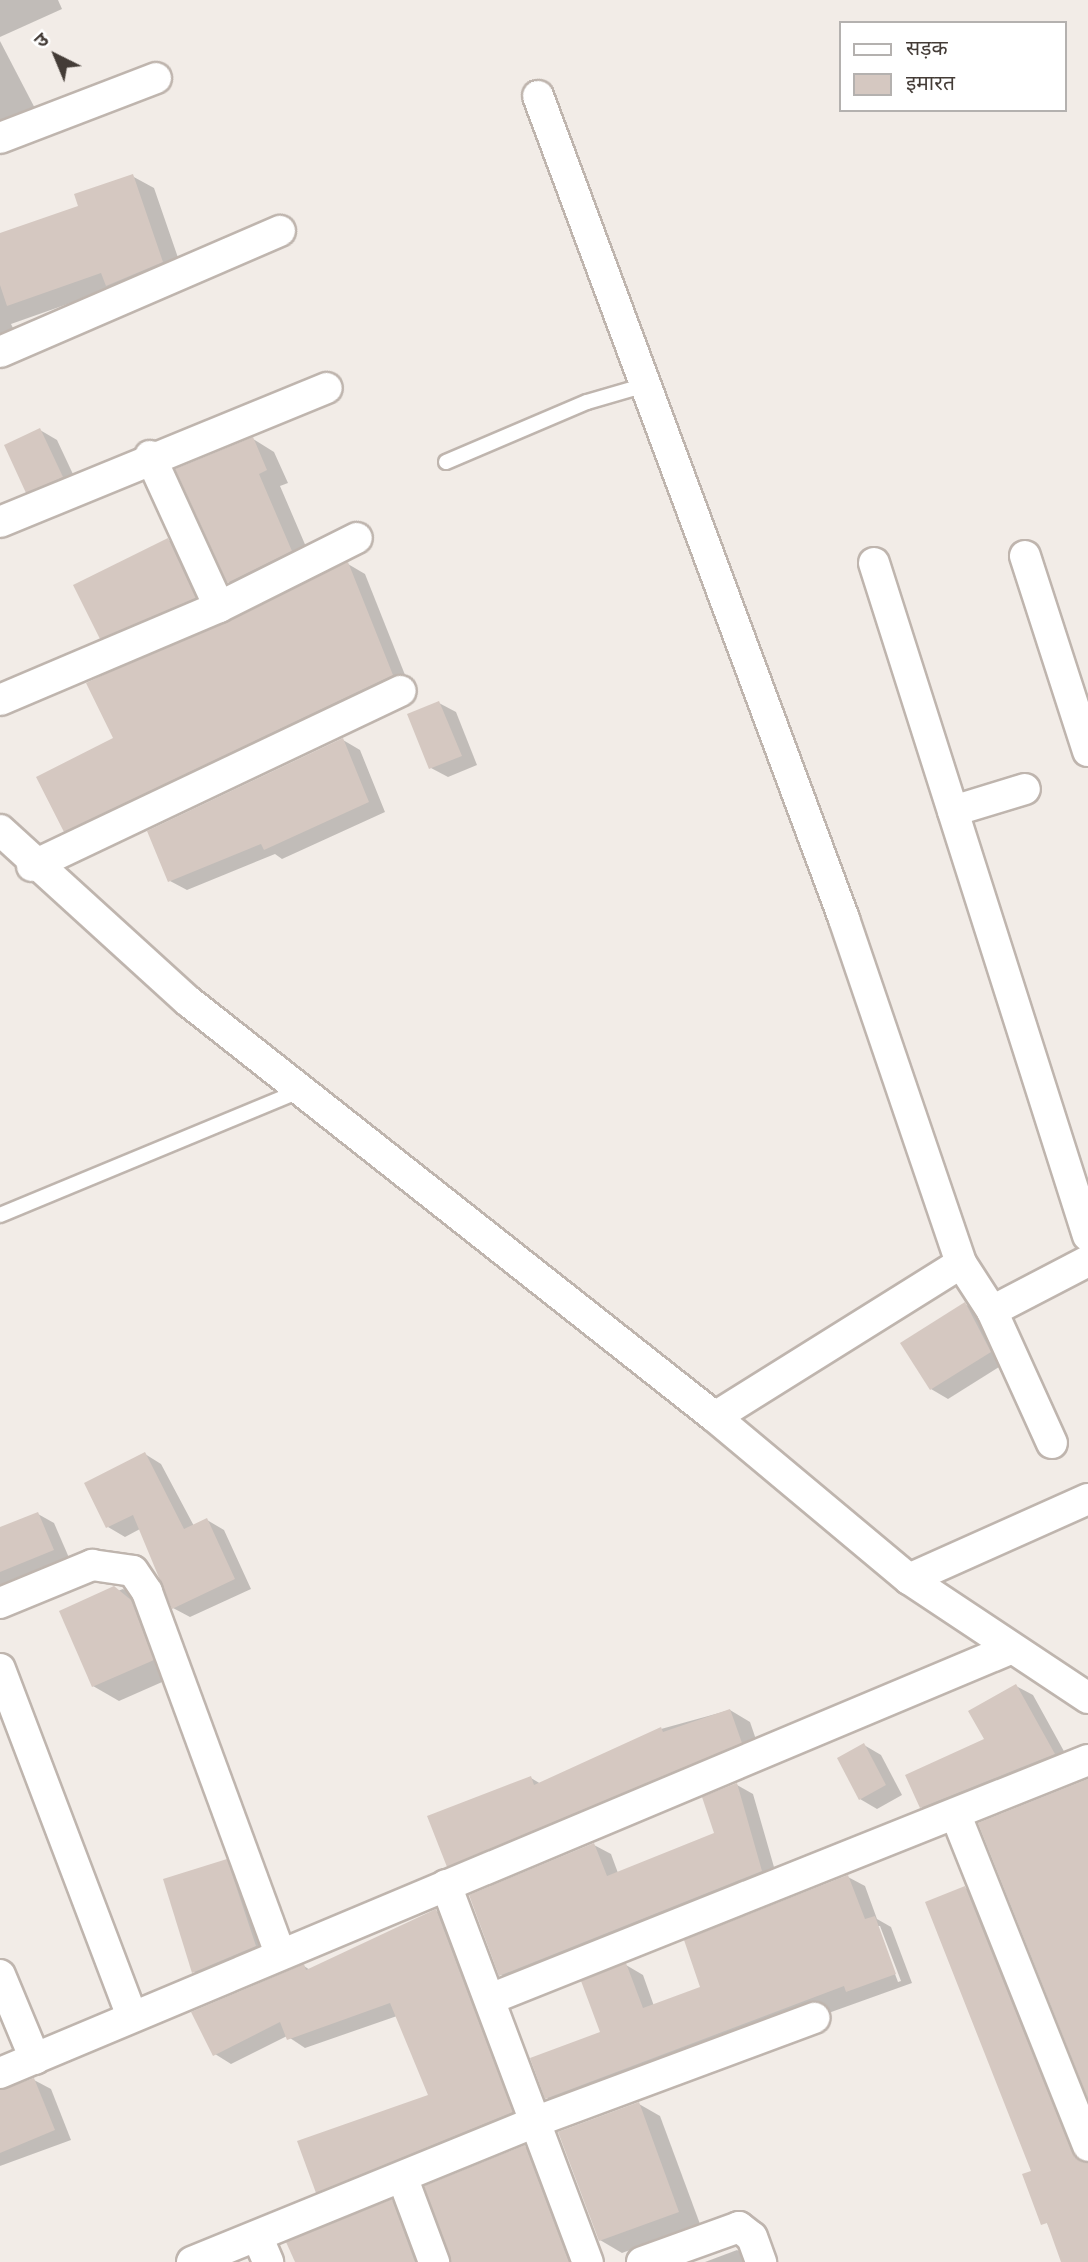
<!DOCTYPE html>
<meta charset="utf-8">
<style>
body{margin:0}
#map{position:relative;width:1088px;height:2262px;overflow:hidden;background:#f2ece7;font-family:"Roboto Condensed","Noto Sans Devanagari",sans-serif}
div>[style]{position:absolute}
.shadow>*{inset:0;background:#0003}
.building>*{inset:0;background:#d5c8c1}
.roads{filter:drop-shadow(2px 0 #bfb5ae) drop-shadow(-2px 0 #bfb5ae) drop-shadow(0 2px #bfb5ae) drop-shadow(0 -2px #bfb5ae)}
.lane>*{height:14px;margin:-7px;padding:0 7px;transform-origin:7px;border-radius:7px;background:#fff}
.street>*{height:30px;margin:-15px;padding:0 15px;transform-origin:15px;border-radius:15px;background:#fff}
span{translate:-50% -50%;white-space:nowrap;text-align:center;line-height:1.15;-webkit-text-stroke:6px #fff;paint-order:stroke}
.legend{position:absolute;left:839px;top:21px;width:228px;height:91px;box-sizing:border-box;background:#fff;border:2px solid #b4b1af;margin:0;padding:9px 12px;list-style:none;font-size:21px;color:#443c37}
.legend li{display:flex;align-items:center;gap:14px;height:35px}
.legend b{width:35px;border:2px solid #b4b1af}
.north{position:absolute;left:21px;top:21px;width:70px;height:70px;-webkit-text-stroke:5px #fff;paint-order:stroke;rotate:317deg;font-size:19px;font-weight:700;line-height:28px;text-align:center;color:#443c37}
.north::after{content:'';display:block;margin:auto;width:24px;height:32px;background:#443c37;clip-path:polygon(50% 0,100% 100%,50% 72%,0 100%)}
</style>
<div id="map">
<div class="shadow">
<i style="clip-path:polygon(0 0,58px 0,62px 9px,0 37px)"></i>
<i style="clip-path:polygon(0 41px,40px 118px,0 139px)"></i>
<i style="clip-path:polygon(132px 176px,154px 188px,184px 275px,113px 288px,11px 324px,17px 336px,0 344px,0 234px,80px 207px)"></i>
<i style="clip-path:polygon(40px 430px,57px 440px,79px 487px,44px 501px,27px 491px)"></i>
<i style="clip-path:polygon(253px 439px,274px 452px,288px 483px,280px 486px,313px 563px,250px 594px,229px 582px)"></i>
<i style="clip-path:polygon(168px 540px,185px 550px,211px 608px,118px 647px,101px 637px)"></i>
<i style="clip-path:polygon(348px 564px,365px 574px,409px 685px,82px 840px,65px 830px,115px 739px)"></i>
<i style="clip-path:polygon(439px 703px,456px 712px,477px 765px,448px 777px,431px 768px)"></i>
<i style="clip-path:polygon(343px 740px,360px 750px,385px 812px,282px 859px,275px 854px,187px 890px,170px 881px)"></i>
<i style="clip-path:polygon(965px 1304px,982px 1314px,1007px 1362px,948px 1399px,931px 1389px)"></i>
<i style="clip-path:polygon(145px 1454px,161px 1464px,194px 1526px,207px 1520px,224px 1530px,251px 1589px,190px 1617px,173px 1608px,140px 1529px,125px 1537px,108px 1527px)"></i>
<i style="clip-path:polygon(38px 1514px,54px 1523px,70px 1560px,0 1592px,0 1530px)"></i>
<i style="clip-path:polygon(123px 1589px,148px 1604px,178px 1675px,119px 1701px,93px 1686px,61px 1612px)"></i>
<i style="clip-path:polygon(1016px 1686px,1033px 1695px,1071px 1764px,938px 1817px,921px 1807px,986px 1740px)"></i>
<i style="clip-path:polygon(730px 1710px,750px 1722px,761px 1754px,468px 1877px,448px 1865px,531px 1778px,541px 1784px,661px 1729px)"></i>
<i style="clip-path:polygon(864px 1745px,881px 1755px,902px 1795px,877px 1809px,860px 1799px)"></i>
<i style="clip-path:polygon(737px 1785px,753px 1794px,778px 1881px,518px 1985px,501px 1975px,594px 1845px,611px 1854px,618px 1873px,716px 1834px)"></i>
<i style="clip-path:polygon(227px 1861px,244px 1871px,272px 1956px,211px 1982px,194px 1972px)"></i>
<i style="clip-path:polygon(evenodd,848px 1877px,865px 1886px,877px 1919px,891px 1927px,912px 1983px,564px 2108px,547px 2098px,602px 2033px,626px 1965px,643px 1975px,654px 2006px,702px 1988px,848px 1877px,877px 1926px,880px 1926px,901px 1981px,898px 1982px,877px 1926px)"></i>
<i style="clip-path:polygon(965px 1888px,984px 1899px,1088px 2159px,1088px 2262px,1065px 2262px,1025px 2175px,1033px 2172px)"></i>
<i style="clip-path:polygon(436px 1911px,453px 1921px,529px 2122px,334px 2201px,317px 2191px,431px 2096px,397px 2016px,305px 2048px,287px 2036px,231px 2064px,215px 2054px,304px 1966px,310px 1970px)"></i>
<i style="clip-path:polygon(34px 2080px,51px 2089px,71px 2140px,0 2166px,0 2092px)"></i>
<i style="clip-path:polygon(639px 2104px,660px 2116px,700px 2224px,622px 2253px,600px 2240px)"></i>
<i style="clip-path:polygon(525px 2147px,545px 2158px,588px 2262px,450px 2262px)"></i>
<i style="clip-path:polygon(392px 2201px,411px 2213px,430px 2262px,297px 2262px)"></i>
<i style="clip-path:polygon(737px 2250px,757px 2262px,705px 2262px)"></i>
</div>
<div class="building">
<i style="clip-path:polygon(133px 174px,163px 262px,106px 286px,101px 273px,7px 306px,0 285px,0 233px,78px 206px,74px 194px)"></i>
<i style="clip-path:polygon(40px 428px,63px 477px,26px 493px,4px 445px)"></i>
<i style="clip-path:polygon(253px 437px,267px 470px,259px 474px,292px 551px,227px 583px,175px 469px)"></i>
<i style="clip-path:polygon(168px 538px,196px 598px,100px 639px,73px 585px)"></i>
<i style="clip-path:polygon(348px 562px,393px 675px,64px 832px,36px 777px,113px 738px,86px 683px)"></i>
<i style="clip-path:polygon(439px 701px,462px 756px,429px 769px,407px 714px)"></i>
<i style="clip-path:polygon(343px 738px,369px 802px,264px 850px,261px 844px,168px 882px,147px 831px)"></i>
<i style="clip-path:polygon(965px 1302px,991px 1352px,930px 1390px,900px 1343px)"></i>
<i style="clip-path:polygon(145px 1452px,184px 1529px,207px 1518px,235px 1579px,172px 1609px,133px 1515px,106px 1528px,84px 1483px)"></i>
<i style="clip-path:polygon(38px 1512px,54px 1550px,0 1572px,0 1527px)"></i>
<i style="clip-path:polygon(114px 1586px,131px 1600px,154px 1660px,92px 1687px,59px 1611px)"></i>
<i style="clip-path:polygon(1016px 1684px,1055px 1754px,920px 1808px,905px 1775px,984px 1739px,968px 1711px)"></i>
<i style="clip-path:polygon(730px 1709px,742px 1743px,447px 1867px,427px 1816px,531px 1776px,534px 1785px,661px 1727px,663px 1732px)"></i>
<i style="clip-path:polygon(864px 1743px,886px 1785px,859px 1800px,837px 1758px)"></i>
<i style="clip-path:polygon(1088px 1779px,1088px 2099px,978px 1823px)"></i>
<i style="clip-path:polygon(737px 1783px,762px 1871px,499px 1976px,469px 1895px,594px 1843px,607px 1876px,714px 1833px,702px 1797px)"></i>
<i style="clip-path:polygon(227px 1859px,256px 1946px,192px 1973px,163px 1879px)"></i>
<i style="clip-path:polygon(848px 1875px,865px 1919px,875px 1916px,896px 1974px,846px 1992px,844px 1986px,545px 2099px,530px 2058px,600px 2032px,581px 1981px,626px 1963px,643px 2008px,700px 1987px,684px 1940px)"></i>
<i style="clip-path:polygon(965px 1886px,1072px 2152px,1088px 2163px,1088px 2262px,1061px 2262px,1047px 2223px,1041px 2225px,1022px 2174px,1031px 2171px,925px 1902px)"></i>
<i style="clip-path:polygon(436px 1909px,513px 2112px,316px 2193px,297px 2141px,428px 2095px,390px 2003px,287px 2040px,280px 2022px,213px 2056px,191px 2012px,304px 1964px,306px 1970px)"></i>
<i style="clip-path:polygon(34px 2078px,55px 2130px,0 2153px,0 2090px)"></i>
<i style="clip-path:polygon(639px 2102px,679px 2212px,599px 2241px,558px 2132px)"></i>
<i style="clip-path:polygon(525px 2145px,569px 2262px,451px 2262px,424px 2186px)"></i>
<i style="clip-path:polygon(392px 2199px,415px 2262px,295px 2262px,286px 2242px)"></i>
</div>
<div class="roads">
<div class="lane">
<i style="left:446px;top:462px;width:153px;rotate:-23.1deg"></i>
<i style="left:587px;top:402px;width:60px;rotate:-16.3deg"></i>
<i style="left:0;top:1215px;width:324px;rotate:-22.5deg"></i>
</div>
<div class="street">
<i style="left:538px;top:96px;width:878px;rotate:69.6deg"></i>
<i style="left:844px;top:919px;width:363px;rotate:71.2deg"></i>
<i style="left:961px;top:1263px;width:57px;rotate:57.1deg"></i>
<i style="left:992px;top:1311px;width:145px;rotate:65.6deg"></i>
<i style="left:0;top:138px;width:167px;rotate:-21deg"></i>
<i style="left:0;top:352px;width:305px;rotate:-23.4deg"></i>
<i style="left:150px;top:456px;width:166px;rotate:65.4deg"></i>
<i style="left:0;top:522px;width:353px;rotate:-22.3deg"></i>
<i style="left:1025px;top:556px;width:205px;rotate:72.1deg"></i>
<i style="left:874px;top:563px;width:706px;rotate:72.36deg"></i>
<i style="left:0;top:700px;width:238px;rotate:-23deg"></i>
<i style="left:219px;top:607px;width:154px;rotate:-26.6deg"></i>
<i style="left:953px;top:811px;width:75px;rotate:-17deg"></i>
<i style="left:0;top:830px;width:254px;rotate:42.3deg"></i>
<i style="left:188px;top:1001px;width:671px;rotate:38.29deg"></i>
<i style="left:715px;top:1417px;width:253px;rotate:39.9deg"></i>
<i style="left:909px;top:1579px;width:215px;rotate:33.6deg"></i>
<i style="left:32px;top:866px;width:408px;rotate:-25.4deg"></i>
<i style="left:992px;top:1311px;width:108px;rotate:-27.5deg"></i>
<i style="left:715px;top:1417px;width:290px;rotate:-32deg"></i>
<i style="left:909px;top:1579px;width:196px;rotate:-24.1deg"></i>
<i style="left:0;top:1603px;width:100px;rotate:-22.4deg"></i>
<i style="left:92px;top:1565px;width:41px;rotate:8.3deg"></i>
<i style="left:133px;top:1571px;width:25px;rotate:56deg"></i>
<i style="left:147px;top:1592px;width:385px;rotate:69.8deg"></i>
<i style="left:0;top:1669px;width:372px;rotate:69.2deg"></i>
<i style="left:957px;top:1818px;width:353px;rotate:68.2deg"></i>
<i style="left:446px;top:1885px;width:403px;rotate:69.4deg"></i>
<i style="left:0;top:1975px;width:91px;rotate:67.4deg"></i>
<i style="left:490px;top:1999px;width:644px;rotate:-21.78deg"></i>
<i style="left:0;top:2073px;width:1095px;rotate:-22.77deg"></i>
<i style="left:403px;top:2179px;width:89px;rotate:69.5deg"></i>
<i style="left:258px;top:2238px;width:26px;rotate:67deg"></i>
<i style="left:192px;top:2262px;width:373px;rotate:-22.2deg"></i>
<i style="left:537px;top:2121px;width:296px;rotate:-20.4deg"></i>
<i style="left:642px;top:2262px;width:103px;rotate:-19.8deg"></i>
<i style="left:739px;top:2227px;width:16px;rotate:38deg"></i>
<i style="left:752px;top:2237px;width:27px;rotate:70deg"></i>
</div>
</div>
<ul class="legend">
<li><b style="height:9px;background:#fff"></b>सड़क</li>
<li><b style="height:19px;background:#d5c8c1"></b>इमारत</li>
</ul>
<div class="north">उ</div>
</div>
